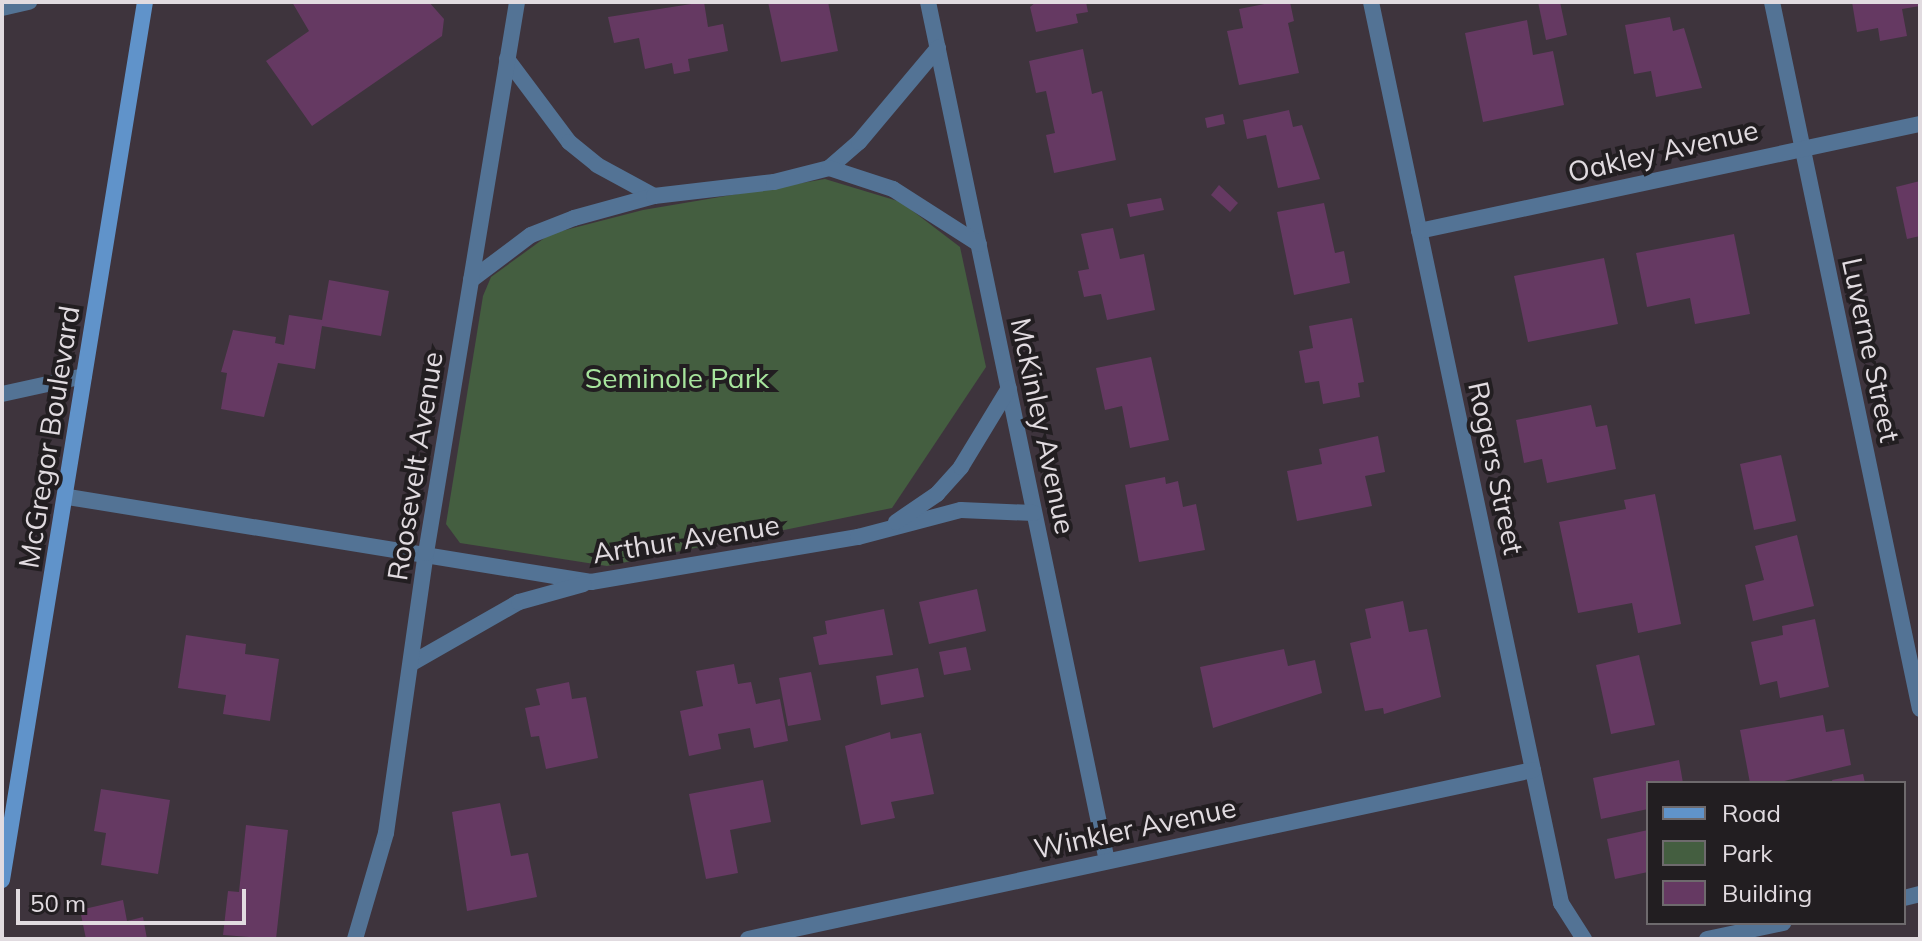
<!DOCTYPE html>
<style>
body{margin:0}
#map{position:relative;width:1922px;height:941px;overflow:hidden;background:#3e343d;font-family:Mulish,sans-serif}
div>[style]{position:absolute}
.green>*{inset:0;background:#445e40}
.building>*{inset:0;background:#653962}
.minor>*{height:16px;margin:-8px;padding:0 8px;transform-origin:8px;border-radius:8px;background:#537395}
.secondary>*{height:16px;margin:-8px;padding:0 8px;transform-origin:8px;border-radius:8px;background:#6093ca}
span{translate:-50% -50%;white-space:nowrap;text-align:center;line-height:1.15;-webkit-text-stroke:8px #221e21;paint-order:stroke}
.street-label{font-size:28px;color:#e1dbe0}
.park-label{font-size:28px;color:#a7e59d}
.frame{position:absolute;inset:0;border:4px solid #e1dbe0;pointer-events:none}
.legend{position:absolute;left:1646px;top:781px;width:260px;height:144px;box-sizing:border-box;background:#221e21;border:2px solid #6e6a6d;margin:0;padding:10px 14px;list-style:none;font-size:24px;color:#e1dbe0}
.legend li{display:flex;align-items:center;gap:16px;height:40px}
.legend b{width:40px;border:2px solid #6e6a6d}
.scale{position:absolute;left:16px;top:889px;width:230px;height:36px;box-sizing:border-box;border:4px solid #e1dbe0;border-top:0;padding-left:10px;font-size:24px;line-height:28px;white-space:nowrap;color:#e1dbe0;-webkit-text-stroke:6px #221e21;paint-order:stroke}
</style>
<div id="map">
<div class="green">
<i style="clip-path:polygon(825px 179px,901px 202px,960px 247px,986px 367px,892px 508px,607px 566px,460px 543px,446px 524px,483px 296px,491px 277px,550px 234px,643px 210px)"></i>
</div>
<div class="building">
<i style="clip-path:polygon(292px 2px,429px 2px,444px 19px,442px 36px,312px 126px,266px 61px,309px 31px)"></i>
<i style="clip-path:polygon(704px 2px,708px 27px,723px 24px,728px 51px,688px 59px,690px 71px,674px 74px,672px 63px,645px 69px,639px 38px,614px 43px,608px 17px)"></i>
<i style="clip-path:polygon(768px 2px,828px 2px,838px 51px,781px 62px)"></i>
<i style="clip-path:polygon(1036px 2px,1086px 2px,1088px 12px,1076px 14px,1078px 23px,1036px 32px,1030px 7px)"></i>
<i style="clip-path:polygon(1274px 2px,1290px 2px,1294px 21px,1288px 23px,1299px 73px,1239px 85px,1227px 31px,1243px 28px,1239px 9px)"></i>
<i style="clip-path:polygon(1538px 2px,1560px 2px,1567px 35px,1546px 40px)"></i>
<i style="clip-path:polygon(1852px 2px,1920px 2px,1920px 6px,1902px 9px,1907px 36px,1880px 41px,1878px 28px,1857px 32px)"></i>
<i style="clip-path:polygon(1670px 17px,1673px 31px,1684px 28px,1702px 88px,1656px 97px,1651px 71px,1634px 74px,1625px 25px)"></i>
<i style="clip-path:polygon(1527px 20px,1533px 55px,1553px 51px,1564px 105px,1483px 122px,1465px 33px)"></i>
<i style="clip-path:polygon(1083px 49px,1092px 94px,1102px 91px,1116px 160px,1054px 173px,1046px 135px,1055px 133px,1046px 91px,1036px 93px,1029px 61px)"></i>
<i style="clip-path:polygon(1289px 110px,1293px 127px,1302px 125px,1320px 179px,1278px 188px,1266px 135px,1247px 139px,1243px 120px)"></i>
<i style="clip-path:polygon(1223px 114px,1225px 124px,1207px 128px,1205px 118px)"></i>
<i style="clip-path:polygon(1920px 181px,1920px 236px,1907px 239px,1896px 187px)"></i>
<i style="clip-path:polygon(1219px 185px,1238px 203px,1230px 212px,1211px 195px)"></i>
<i style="clip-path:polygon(1161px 198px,1164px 210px,1130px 217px,1127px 204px)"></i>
<i style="clip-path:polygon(1324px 203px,1335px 253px,1344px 251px,1350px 283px,1294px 295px,1277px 212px)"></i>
<i style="clip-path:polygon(1113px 228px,1120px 259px,1144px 254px,1155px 310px,1107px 320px,1101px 294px,1084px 297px,1078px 271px,1089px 269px,1081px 234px)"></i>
<i style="clip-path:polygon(1734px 234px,1750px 314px,1695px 324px,1690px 298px,1647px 307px,1636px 253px)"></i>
<i style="clip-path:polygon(1604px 258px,1618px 324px,1528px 342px,1514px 276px)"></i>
<i style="clip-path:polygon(329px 280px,389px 291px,381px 336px,322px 326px,315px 369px,278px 363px,264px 417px,221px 409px,227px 373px,221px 372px,233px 330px,276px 337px,275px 343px,284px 345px,289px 315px,322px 320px)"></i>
<i style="clip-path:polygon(1352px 318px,1364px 382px,1358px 383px,1360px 397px,1323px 404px,1319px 381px,1305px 383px,1299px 351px,1313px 348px,1309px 326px)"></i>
<i style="clip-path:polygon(1151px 357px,1169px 440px,1130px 448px,1122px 406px,1105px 410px,1096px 368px)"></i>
<i style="clip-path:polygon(1591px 405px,1596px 427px,1607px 425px,1616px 469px,1547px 483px,1542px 459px,1524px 463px,1516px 420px)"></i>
<i style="clip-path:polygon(1378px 436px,1385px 472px,1365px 476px,1372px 506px,1297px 521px,1287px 471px,1322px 464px,1319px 449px)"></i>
<i style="clip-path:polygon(1781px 455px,1796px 521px,1754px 530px,1740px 464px)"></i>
<i style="clip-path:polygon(1165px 477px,1166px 484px,1178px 481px,1183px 507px,1196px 504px,1205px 550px,1139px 562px,1125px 485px)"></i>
<i style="clip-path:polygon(1655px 494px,1681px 624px,1638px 633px,1632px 603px,1578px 613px,1559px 522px,1626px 509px,1624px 500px)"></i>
<i style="clip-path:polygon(1797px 535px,1814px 606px,1753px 621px,1745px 585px,1764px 580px,1755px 546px)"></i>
<i style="clip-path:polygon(977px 589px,986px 631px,929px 644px,919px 602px)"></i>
<i style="clip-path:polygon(1403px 601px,1409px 632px,1427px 629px,1441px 697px,1384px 714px,1383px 708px,1365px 711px,1350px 643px,1371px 638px,1365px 609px)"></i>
<i style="clip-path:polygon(884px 609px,893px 655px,819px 665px,813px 637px,827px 634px,825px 621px)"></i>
<i style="clip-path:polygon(1815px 619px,1829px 687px,1780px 698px,1777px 681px,1760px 685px,1751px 642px,1783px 635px,1782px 626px)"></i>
<i style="clip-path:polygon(186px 635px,246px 644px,245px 654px,279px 659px,270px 721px,223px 714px,226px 695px,178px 688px)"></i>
<i style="clip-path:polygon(966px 647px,971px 670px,944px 675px,939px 652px)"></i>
<i style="clip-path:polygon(1284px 649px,1288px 666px,1315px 660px,1322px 693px,1213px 728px,1200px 667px)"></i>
<i style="clip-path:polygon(1639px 655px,1655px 725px,1611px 734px,1596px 665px)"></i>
<i style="clip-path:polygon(734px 664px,738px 684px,751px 682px,756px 704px,780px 699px,788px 741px,754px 748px,750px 728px,718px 734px,721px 749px,689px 756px,680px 711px,703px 706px,696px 671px)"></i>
<i style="clip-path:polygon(918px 668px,924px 697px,881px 705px,876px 676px)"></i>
<i style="clip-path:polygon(811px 672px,821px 720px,788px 726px,779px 678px)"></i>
<i style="clip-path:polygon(569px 682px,572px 699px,586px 697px,598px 758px,546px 769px,539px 736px,531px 737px,525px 708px,540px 705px,536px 689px)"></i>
<i style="clip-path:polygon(1823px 715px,1826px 732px,1844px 729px,1851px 765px,1776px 783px,1750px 783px,1740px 730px)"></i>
<i style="clip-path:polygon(890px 732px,891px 739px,921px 733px,934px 794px,891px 802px,895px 818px,861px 825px,845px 746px)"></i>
<i style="clip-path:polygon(1679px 760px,1683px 783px,1648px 783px,1648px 809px,1601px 819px,1593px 778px)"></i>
<i style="clip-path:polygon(1863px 774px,1865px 783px,1833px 783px,1832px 780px)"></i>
<i style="clip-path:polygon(763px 780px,771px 822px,730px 830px,738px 873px,706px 879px,689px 794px)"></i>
<i style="clip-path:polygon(101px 789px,170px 800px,158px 874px,101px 865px,106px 833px,94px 831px)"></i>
<i style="clip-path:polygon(500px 803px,511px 856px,528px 853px,537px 897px,467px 911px,452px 812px)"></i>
<i style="clip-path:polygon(246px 825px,288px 830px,276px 939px,223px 935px,228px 891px,239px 892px)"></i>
<i style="clip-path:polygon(1648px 830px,1648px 872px,1615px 879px,1607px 839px)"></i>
<i style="clip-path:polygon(123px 900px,127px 921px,143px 917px,147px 939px,86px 939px,80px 910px)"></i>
</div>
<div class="minor">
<i style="left:928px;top:2px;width:877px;rotate:78.23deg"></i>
<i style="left:1371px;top:2px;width:921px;rotate:78.09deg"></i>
<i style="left:1561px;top:903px;width:43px;rotate:57.4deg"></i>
<i style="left:1772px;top:2px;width:722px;rotate:78.18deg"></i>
<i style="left:2px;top:8px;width:28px;rotate:-13deg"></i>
<i style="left:507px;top:59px;width:104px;rotate:53.2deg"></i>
<i style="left:569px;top:142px;width:36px;rotate:39deg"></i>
<i style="left:597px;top:165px;width:65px;rotate:28.5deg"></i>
<i style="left:829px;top:168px;width:40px;rotate:-41deg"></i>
<i style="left:859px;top:142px;width:123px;rotate:-50deg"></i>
<i style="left:1419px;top:231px;width:512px;rotate:-12.06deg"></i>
<i style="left:471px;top:280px;width:75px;rotate:-36.9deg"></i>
<i style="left:531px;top:235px;width:46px;rotate:-21.6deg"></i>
<i style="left:574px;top:218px;width:83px;rotate:-15.4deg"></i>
<i style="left:654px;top:196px;width:121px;rotate:-6.7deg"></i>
<i style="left:774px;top:182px;width:57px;rotate:-14.3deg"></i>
<i style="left:829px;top:168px;width:67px;rotate:18.2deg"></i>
<i style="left:893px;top:189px;width:102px;rotate:32.6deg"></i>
<i style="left:2px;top:394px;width:84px;rotate:-12.4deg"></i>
<i style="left:68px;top:497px;width:530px;rotate:9.23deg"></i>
<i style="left:591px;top:582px;width:271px;rotate:-9.6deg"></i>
<i style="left:858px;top:537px;width:106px;rotate:-14.7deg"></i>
<i style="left:961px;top:510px;width:73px;rotate:2.4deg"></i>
<i style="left:896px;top:522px;width:50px;rotate:-34.3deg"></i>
<i style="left:937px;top:494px;width:36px;rotate:-48deg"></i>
<i style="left:961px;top:467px;width:92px;rotate:-58.7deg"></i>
<i style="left:412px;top:663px;width:123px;rotate:-29.7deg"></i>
<i style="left:519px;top:602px;width:67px;rotate:-15.5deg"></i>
<i style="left:1904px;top:898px;width:16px;rotate:-14deg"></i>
<i style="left:355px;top:939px;width:110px;rotate:-73.7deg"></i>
<i style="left:386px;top:833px;width:283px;rotate:-81.9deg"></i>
<i style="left:426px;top:553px;width:558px;rotate:-80.62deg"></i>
<i style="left:748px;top:939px;width:803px;rotate:-12.15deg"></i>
<i style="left:1707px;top:939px;width:78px;rotate:-11.9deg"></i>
</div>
<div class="secondary">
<i style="left:2px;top:880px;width:890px;rotate:-80.75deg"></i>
</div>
<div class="street-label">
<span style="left:1663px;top:151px;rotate:-13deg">Oakley Avenue</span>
<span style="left:1871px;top:350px;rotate:78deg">Luverne Street</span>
<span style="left:1043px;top:426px;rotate:78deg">McKinley Avenue</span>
<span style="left:49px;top:437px;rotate:-81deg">McGregor Boulevard</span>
<span style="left:415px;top:466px;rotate:-81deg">Roosevelt Avenue</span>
<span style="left:1496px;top:468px;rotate:78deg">Rogers Street</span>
<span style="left:686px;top:539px;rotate:-9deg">Arthur Avenue</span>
<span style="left:1135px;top:828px;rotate:-12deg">Winkler Avenue</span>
</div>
<div class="park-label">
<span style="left:677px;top:378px">Seminole Park</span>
</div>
<div class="frame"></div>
<ul class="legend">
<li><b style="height:10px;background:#6093ca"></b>Road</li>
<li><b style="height:22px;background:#445e40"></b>Park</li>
<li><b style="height:22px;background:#653962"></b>Building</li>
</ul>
<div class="scale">50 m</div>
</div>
